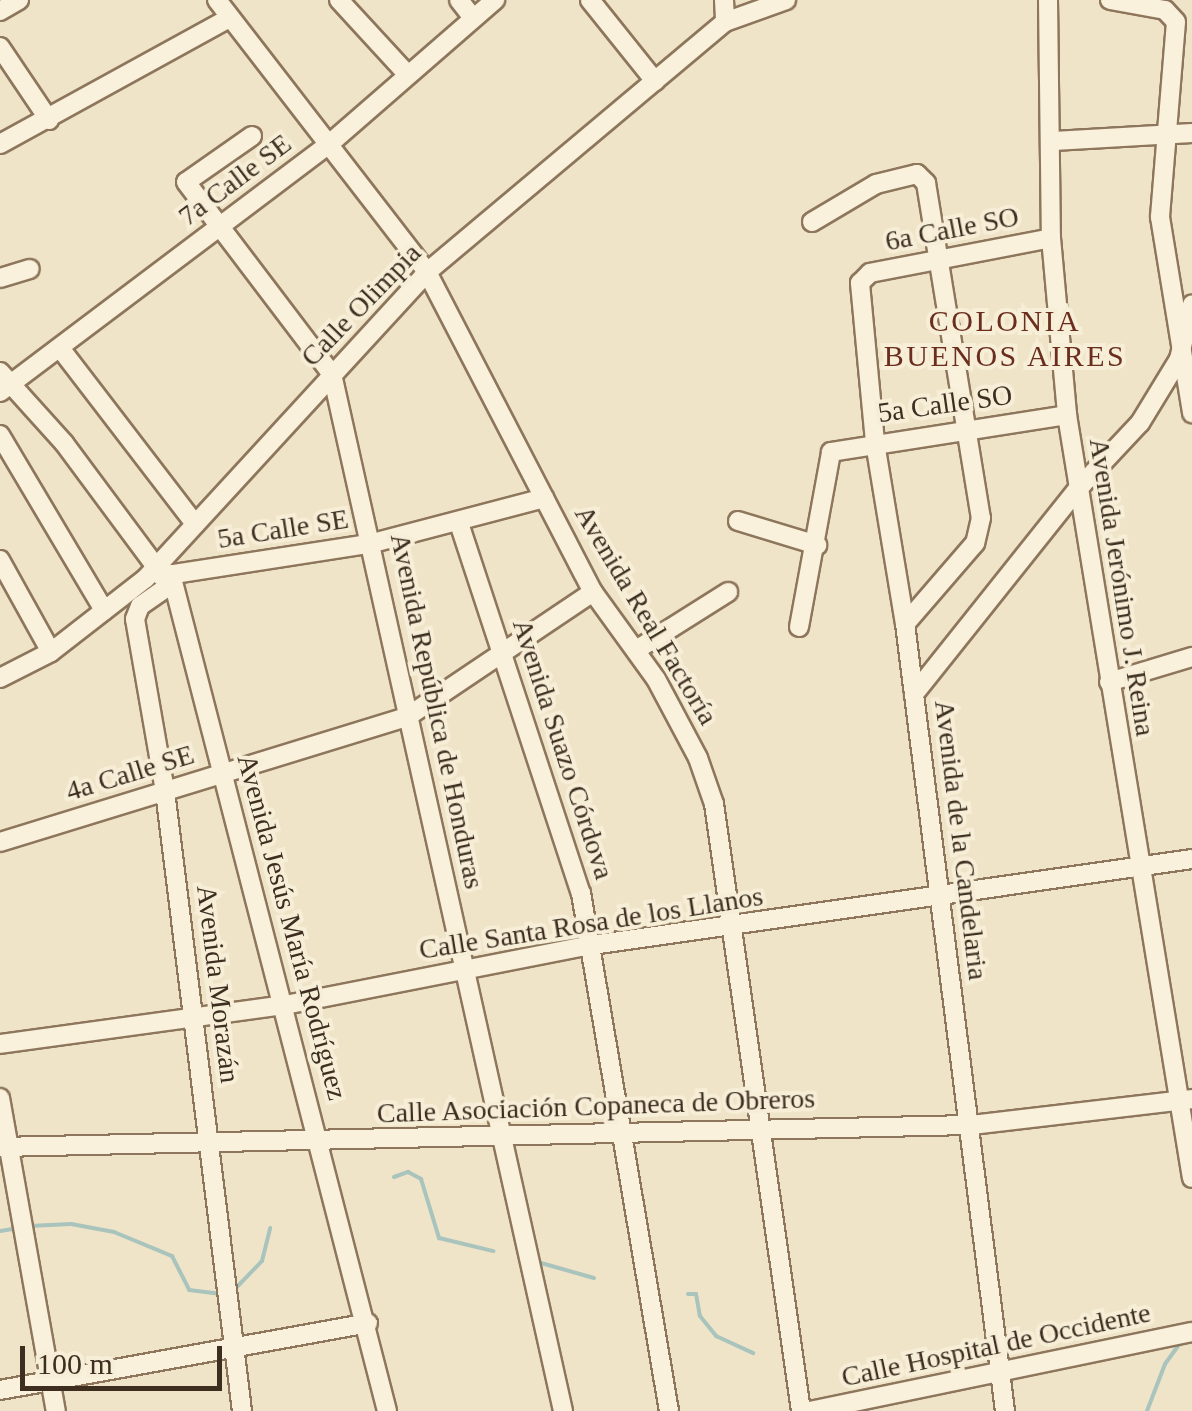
<!DOCTYPE html>
<meta charset="utf-8">
<style>
body{margin:0}
#map{position:relative;width:1192px;height:1411px;overflow:hidden;background:#f0e4c8;font-family:"Times New Roman",serif}
div>[style]{position:absolute}
.stream>*{height:4px;margin:-2px;padding:0 2px;transform-origin:2px;border-radius:2px;background:#a9c4bc}
.roads{filter:drop-shadow(2px 0 #8d765c) drop-shadow(-2px 0 #8d765c) drop-shadow(0 2px #8d765c) drop-shadow(0 -2px #8d765c)}
.minor>*{height:18px;margin:-9px;padding:0 9px;transform-origin:9px;border-radius:9px;background:#faf1dc}
span{translate:-50% -50%;white-space:nowrap;text-align:center;line-height:1.15;-webkit-text-stroke:8px #f7eed8;paint-order:stroke}
.street-label{font-size:28px;color:#3d2e20}
.neighbourhood-label{font-size:30px;color:#6b2e1e;letter-spacing:2.5px}
.scale{position:absolute;left:20px;top:1346px;width:202px;height:45px;box-sizing:border-box;border:5px solid #3d2e20;border-top:0;padding-left:12px;font-size:30px;line-height:35px;white-space:nowrap;color:#3d2e20;-webkit-text-stroke:8px #f7eed8;paint-order:stroke}
</style>
<div id="map">
<div class="stream">
<i style="left:394px;top:1177px;width:15px;rotate:-20deg"></i>
<i style="left:408px;top:1172px;width:15px;rotate:28deg"></i>
<i style="left:421px;top:1179px;width:62px;rotate:73deg"></i>
<i style="left:439px;top:1238px;width:56px;rotate:13.5deg"></i>
<i style="left:29px;top:1226px;width:42px;rotate:-2.7deg"></i>
<i style="left:71px;top:1224px;width:44px;rotate:10.5deg"></i>
<i style="left:114px;top:1232px;width:63px;rotate:22.5deg"></i>
<i style="left:172px;top:1256px;width:38px;rotate:63deg"></i>
<i style="left:189px;top:1290px;width:31px;rotate:7deg"></i>
<i style="left:0;top:1231px;width:19px;rotate:-9deg"></i>
<i style="left:541px;top:1263px;width:55px;rotate:15.8deg"></i>
<i style="left:234px;top:1290px;width:40px;rotate:-46deg"></i>
<i style="left:262px;top:1261px;width:34px;rotate:-76deg"></i>
<i style="left:688px;top:1294px;width:8px"></i>
<i style="left:696px;top:1294px;width:22px;rotate:80deg"></i>
<i style="left:700px;top:1316px;width:26px;rotate:51deg"></i>
<i style="left:716px;top:1336px;width:41px;rotate:24.7deg"></i>
<i style="left:1147px;top:1411px;width:50px;rotate:-69deg"></i>
<i style="left:1165px;top:1364px;width:29px;rotate:-54deg"></i>
</div>
<div class="roads">
<div class="minor">
<i style="left:217px;top:0;width:344px;rotate:52.3deg"></i>
<i style="left:427px;top:272px;width:360px;rotate:62.6deg"></i>
<i style="left:593px;top:592px;width:107px;rotate:54.1deg"></i>
<i style="left:656px;top:679px;width:89px;rotate:62deg"></i>
<i style="left:698px;top:758px;width:49px;rotate:70.8deg"></i>
<i style="left:714px;top:804px;width:613px;rotate:81.84deg"></i>
<i style="left:339px;top:0;width:100px;rotate:47.4deg"></i>
<i style="left:459px;top:0;width:23px;rotate:52deg"></i>
<i style="left:590px;top:0;width:104px;rotate:51.3deg"></i>
<i style="left:724px;top:0;width:22px;rotate:87deg"></i>
<i style="left:1048px;top:0;width:238px;rotate:89.3deg"></i>
<i style="left:1051px;top:238px;width:178px;rotate:84.8deg"></i>
<i style="left:1067px;top:415px;width:773px;rotate:80.7deg"></i>
<i style="left:1110px;top:0;width:56px;rotate:10.3deg"></i>
<i style="left:1165px;top:10px;width:16px;rotate:47deg"></i>
<i style="left:1176px;top:22px;width:196px;rotate:94.7deg"></i>
<i style="left:1160px;top:217px;width:199px;rotate:80.7deg"></i>
<i style="left:0;top:11px;width:22px;rotate:-30deg"></i>
<i style="left:0;top:47px;width:88px;rotate:56.1deg"></i>
<i style="left:252px;top:136px;width:80px;rotate:145.1deg"></i>
<i style="left:186px;top:182px;width:241px;rotate:52.8deg"></i>
<i style="left:332px;top:374px;width:1062px;rotate:77.44deg"></i>
<i style="left:1054px;top:141px;width:138px;rotate:-3.3deg"></i>
<i style="left:0;top:144px;width:261px;rotate:-28.8deg"></i>
<i style="left:812px;top:222px;width:74px;rotate:-30.7deg"></i>
<i style="left:876px;top:184px;width:42px;rotate:-13.7deg"></i>
<i style="left:917px;top:174px;width:13px;rotate:45deg"></i>
<i style="left:926px;top:183px;width:339px;rotate:80.7deg"></i>
<i style="left:981px;top:518px;width:26px;rotate:103deg"></i>
<i style="left:975px;top:543px;width:107px;rotate:130.8deg"></i>
<i style="left:0;top:278px;width:31px;rotate:-17deg"></i>
<i style="left:60px;top:348px;width:222px;rotate:52.5deg"></i>
<i style="left:0;top:372px;width:96px;rotate:48deg"></i>
<i style="left:64px;top:443px;width:154px;rotate:53.4deg"></i>
<i style="left:0;top:392px;width:409px;rotate:-37deg"></i>
<i style="left:327px;top:146px;width:223px;rotate:-41deg"></i>
<i style="left:0;top:435px;width:204px;rotate:59.3deg"></i>
<i style="left:738px;top:521px;width:83px;rotate:16.9deg"></i>
<i style="left:459px;top:523px;width:390px;rotate:71.8deg"></i>
<i style="left:581px;top:893px;width:525px;rotate:80.36deg"></i>
<i style="left:0;top:560px;width:105px;rotate:61deg"></i>
<i style="left:171px;top:574px;width:864px;rotate:75.53deg"></i>
<i style="left:161px;top:576px;width:215px;rotate:-8.8deg"></i>
<i style="left:373px;top:543px;width:177px;rotate:-14.7deg"></i>
<i style="left:173px;top:583px;width:40px;rotate:145.1deg"></i>
<i style="left:140px;top:606px;width:14px;rotate:111deg"></i>
<i style="left:135px;top:619px;width:175px;rotate:80.1deg"></i>
<i style="left:165px;top:791px;width:625px;rotate:82.92deg"></i>
<i style="left:799px;top:627px;width:178px;rotate:-79.6deg"></i>
<i style="left:831px;top:452px;width:239px;rotate:-8.9deg"></i>
<i style="left:636px;top:650px;width:109px;rotate:-32.2deg"></i>
<i style="left:0;top:678px;width:57px;rotate:-27deg"></i>
<i style="left:51px;top:652px;width:120px;rotate:-37.9deg"></i>
<i style="left:146px;top:578px;width:415px;rotate:-47.4deg"></i>
<i style="left:427px;top:272px;width:389px;rotate:-40deg"></i>
<i style="left:725px;top:22px;width:65px;rotate:-19.8deg"></i>
<i style="left:1109px;top:682px;width:87px;rotate:-16.8deg"></i>
<i style="left:914px;top:694px;width:261px;rotate:-51.4deg"></i>
<i style="left:1077px;top:490px;width:92px;rotate:-46.8deg"></i>
<i style="left:1140px;top:423px;width:75px;rotate:-58.6deg"></i>
<i style="left:1179px;top:359px;width:56px;rotate:-76.5deg"></i>
<i style="left:0;top:842px;width:426px;rotate:-17.1deg"></i>
<i style="left:407px;top:717px;width:224px;rotate:-33.9deg"></i>
<i style="left:0;top:1044px;width:288px;rotate:-7.8deg"></i>
<i style="left:285px;top:1005px;width:313px;rotate:-11.1deg"></i>
<i style="left:592px;top:945px;width:606px;rotate:-8.16deg"></i>
<i style="left:0;top:1098px;width:318px;rotate:79.9deg"></i>
<i style="left:0;top:1147px;width:972px;rotate:-1.3deg"></i>
<i style="left:972px;top:1125px;width:222px;rotate:-6.7deg"></i>
<i style="left:0;top:1390px;width:374px;rotate:-10.3deg"></i>
<i style="left:810px;top:1411px;width:390px;rotate:-11.7deg"></i>
<i style="left:1005px;top:1411px;width:793px;rotate:-97.24deg"></i>
<i style="left:905px;top:624px;width:184px;rotate:-99.4deg"></i>
<i style="left:875px;top:442px;width:160px;rotate:-95.4deg"></i>
<i style="left:860px;top:283px;width:14px;rotate:-45deg"></i>
<i style="left:870px;top:273px;width:184px;rotate:-10.9deg"></i>
</div>
</div>
<div class="street-label">
<span style="left:235px;top:180px;rotate:-37deg">7a Calle SE</span>
<span style="left:952px;top:229px;rotate:-11deg">6a Calle SO</span>
<span style="left:361px;top:305px;rotate:-46deg">Calle Olimpia</span>
<span style="left:945px;top:404px;rotate:-8deg">5a Calle SO</span>
<span style="left:283px;top:529px;rotate:-9deg">5a Calle SE</span>
<span style="left:1122px;top:587px;rotate:81deg">Avenida Jerónimo J. Reina</span>
<span style="left:646px;top:615px;rotate:59deg">Avenida Real Factoría</span>
<span style="left:437px;top:711px;rotate:78deg">Avenida República de Honduras</span>
<span style="left:563px;top:749px;rotate:72deg">Avenida Suazo Córdova</span>
<span style="left:130px;top:773px;rotate:-17deg">4a Calle SE</span>
<span style="left:961px;top:840px;rotate:83deg">Avenida de la Candelaria</span>
<span style="left:591px;top:923px;rotate:-9deg">Calle Santa Rosa de los Llanos</span>
<span style="left:292px;top:927px;rotate:75deg">Avenida Jesús María Rodríguez</span>
<span style="left:218px;top:984px;rotate:83deg">Avenida Morazán</span>
<span style="left:596px;top:1106px;rotate:-2deg">Calle Asociación Copaneca de Obreros</span>
<span style="left:996px;top:1345px;rotate:-12deg">Calle Hospital de Occidente</span>
</div>
<div class="neighbourhood-label">
<span style="left:1005px;top:338px">COLONIA<br>BUENOS AIRES</span>
</div>
<div class="scale">100 m</div>
</div>
